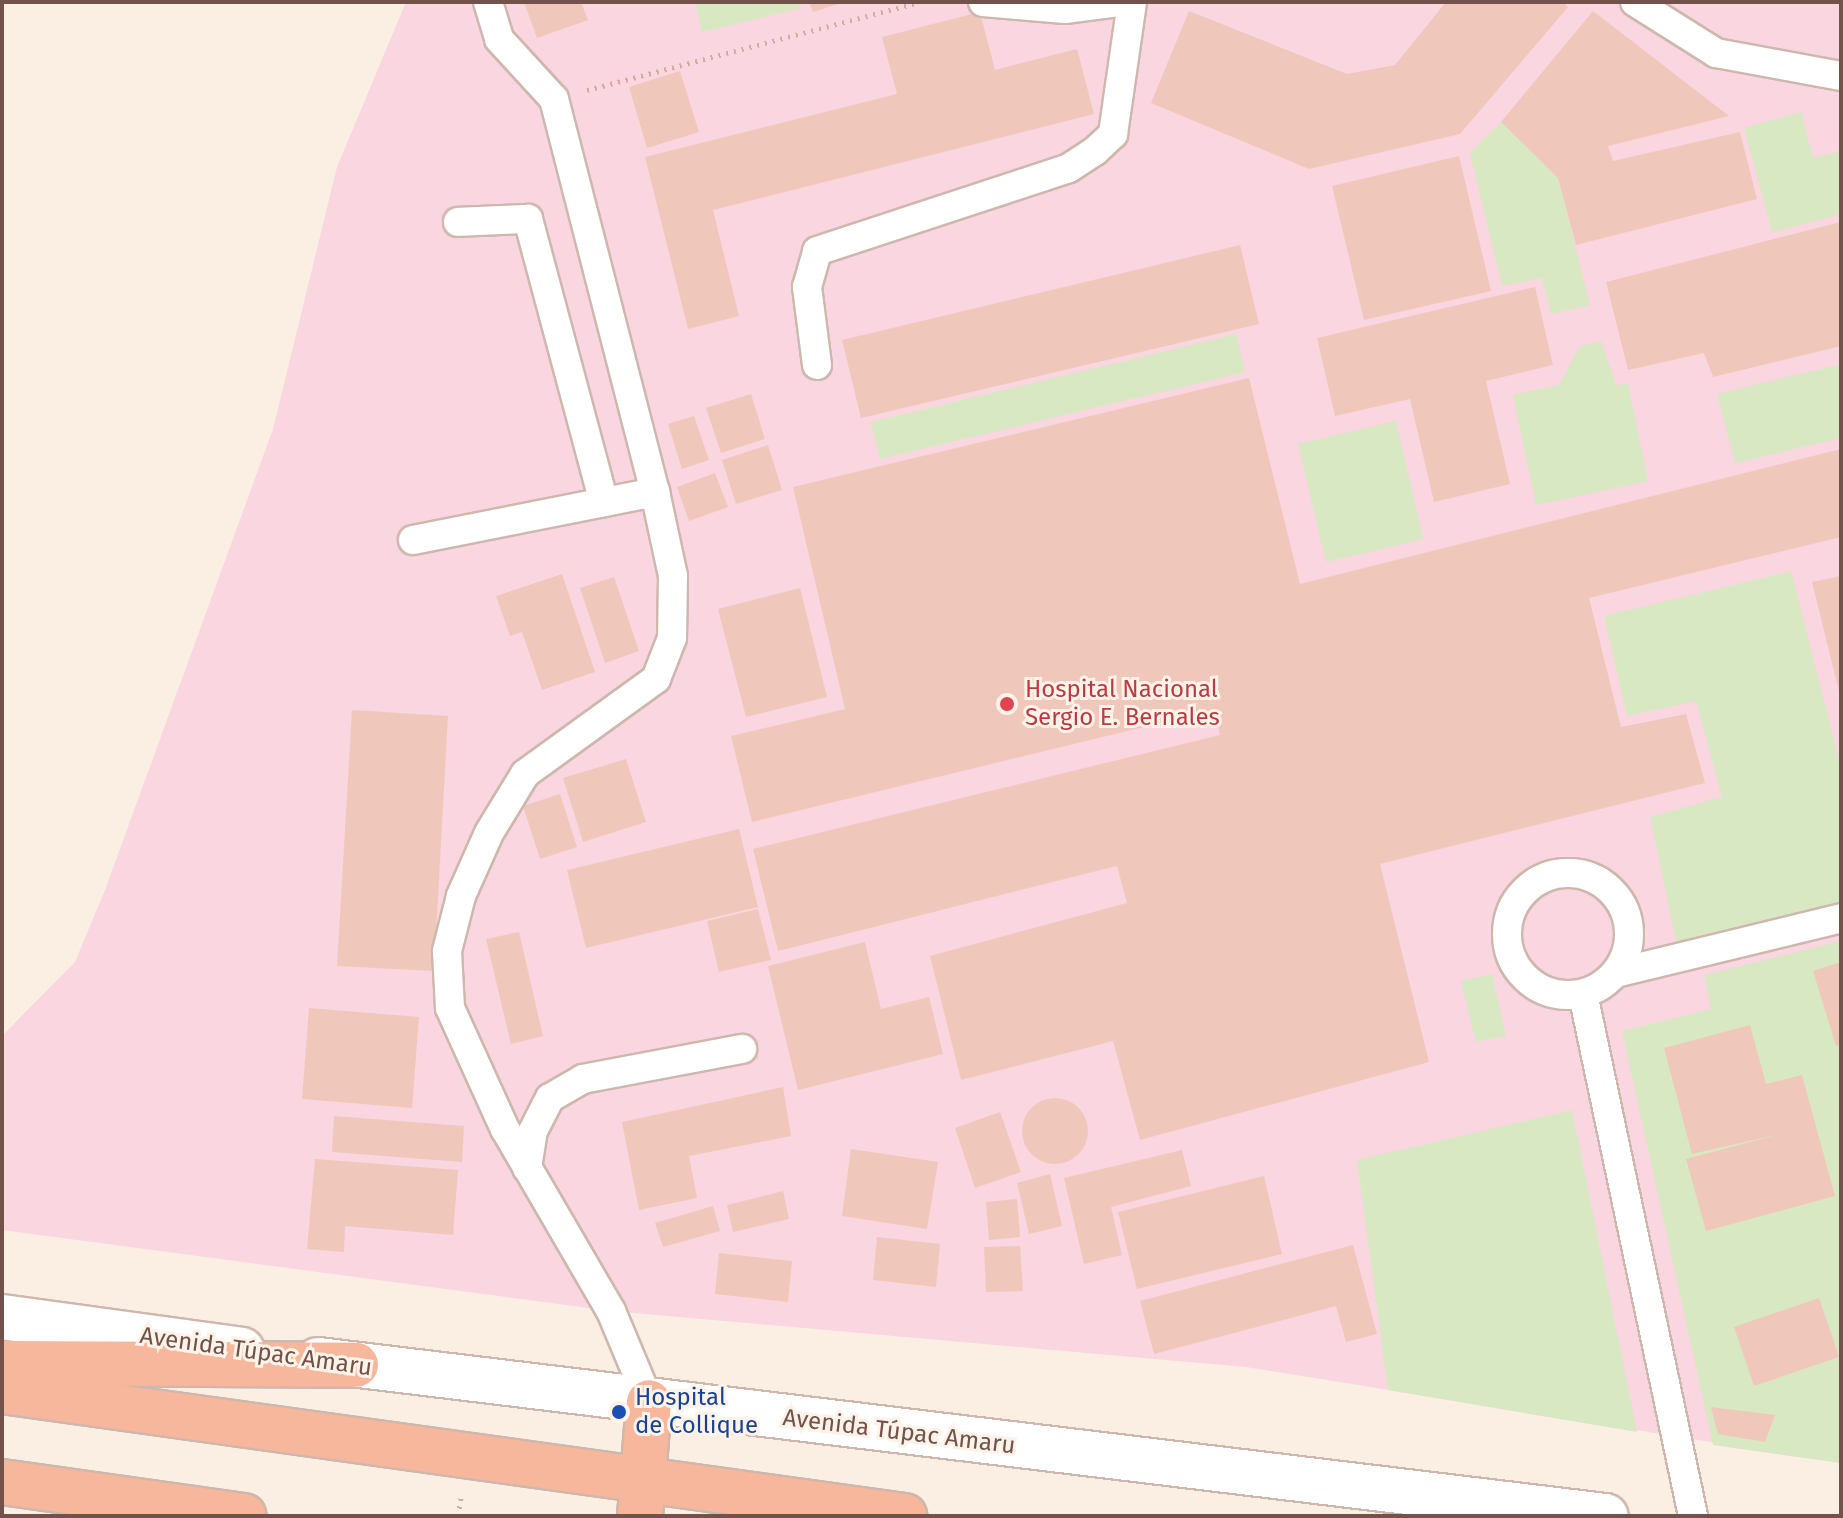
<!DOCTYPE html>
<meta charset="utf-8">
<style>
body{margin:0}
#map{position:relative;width:1843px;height:1518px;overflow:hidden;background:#fbeee3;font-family:"Fira Sans",sans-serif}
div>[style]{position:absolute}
.medical>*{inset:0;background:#f9d6e0}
.green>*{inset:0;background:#d7e8c2}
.building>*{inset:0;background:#f0c8bb}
.round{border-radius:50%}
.path>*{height:5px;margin-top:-2.5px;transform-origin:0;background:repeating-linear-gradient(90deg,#d4ac9f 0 2px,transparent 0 8px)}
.roads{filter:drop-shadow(2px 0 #ceb7ad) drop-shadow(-2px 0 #ceb7ad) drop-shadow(0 2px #ceb7ad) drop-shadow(0 -2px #ceb7ad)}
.service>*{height:28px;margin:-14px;padding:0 14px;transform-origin:14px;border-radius:14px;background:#fff}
.service>.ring{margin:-14px;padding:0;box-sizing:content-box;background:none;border:28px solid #fff;border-radius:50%}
.tertiary>*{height:44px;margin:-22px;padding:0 22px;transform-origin:22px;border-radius:22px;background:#fff}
.trunk>*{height:44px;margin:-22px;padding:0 22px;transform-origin:22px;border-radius:22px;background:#f6b79c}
.dots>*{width:22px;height:22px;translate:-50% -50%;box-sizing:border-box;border:4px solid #fef3e9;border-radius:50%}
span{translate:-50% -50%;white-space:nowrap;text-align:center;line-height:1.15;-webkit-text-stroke:6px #fef3e9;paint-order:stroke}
.health-label{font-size:24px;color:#be3a42}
.left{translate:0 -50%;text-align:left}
.street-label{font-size:24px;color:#72524a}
.transit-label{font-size:24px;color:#164399}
.frame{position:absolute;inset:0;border:4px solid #72524a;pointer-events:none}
</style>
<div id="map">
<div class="medical">
<i style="clip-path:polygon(406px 2px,1841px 2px,1841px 1463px,1246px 1367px,611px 1311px,2px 1230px,2px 1036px,75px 962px,105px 890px,273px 429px,337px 167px)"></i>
</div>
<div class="green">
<i style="clip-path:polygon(695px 2px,800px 2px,801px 8px,702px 32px)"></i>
<i style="clip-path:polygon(1801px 112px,1813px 158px,1841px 151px,1841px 214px,1772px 232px,1744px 128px)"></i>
<i style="clip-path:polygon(1501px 122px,1558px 178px,1590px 305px,1551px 314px,1542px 278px,1502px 286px,1470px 153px)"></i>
<i style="clip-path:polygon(1236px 334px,1245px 372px,880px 459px,871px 422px)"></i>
<i style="clip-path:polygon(1601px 341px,1616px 385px,1628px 384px,1648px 481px,1536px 505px,1513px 395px,1559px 385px,1580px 346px)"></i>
<i style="clip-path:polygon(1841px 364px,1841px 438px,1735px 463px,1717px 394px)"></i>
<i style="clip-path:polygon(1396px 421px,1423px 539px,1326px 562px,1298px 444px)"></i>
<i style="clip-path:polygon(1791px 571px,1841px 768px,1841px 905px,1677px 945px,1650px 817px,1722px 797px,1696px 701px,1627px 716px,1604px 616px)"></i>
<i style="clip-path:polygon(1841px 941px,1841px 1463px,1713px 1445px,1622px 1031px,1711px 1009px,1704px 975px)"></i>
<i style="clip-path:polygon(1492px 974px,1506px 1036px,1476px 1042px,1461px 981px)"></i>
<i style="clip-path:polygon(1572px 1110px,1637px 1432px,1388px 1390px,1357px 1160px)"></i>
</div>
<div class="building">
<i style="clip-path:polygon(524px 2px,581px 2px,588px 20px,537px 38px)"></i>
<i style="clip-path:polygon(809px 2px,841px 2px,841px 3px,813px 12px)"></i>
<i style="clip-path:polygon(1446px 2px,1563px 2px,1568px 7px,1460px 134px,1309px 169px,1151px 103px,1189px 11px,1347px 74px,1395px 65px)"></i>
<i style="clip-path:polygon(1593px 11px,1729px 116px,1608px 146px,1613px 161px,1740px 132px,1757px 199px,1576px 245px,1558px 178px,1501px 122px)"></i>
<i style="clip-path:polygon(980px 12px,995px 70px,1077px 49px,1094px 114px,713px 210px,739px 316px,688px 329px,645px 157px,897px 94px,882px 37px)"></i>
<i style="clip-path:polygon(680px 71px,699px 132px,647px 148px,629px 87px)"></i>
<i style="clip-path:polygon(1459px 156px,1491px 291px,1364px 320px,1332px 186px)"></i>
<i style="clip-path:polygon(1841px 222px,1841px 346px,1713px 377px,1704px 353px,1628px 370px,1606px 282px)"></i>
<i style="clip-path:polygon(1240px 245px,1259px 324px,861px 418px,842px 340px)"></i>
<i style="clip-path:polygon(1535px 287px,1553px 365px,1486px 381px,1510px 484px,1434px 502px,1410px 399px,1335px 416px,1317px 338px)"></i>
<i style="clip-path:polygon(1249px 378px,1300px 584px,1841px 449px,1841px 537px,1589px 598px,1621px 727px,1686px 714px,1705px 783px,1380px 864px,1429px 1062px,1140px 1140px,1113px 1041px,961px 1080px,930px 956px,1127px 903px,1117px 866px,778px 951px,753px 849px,1220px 735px,1214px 710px,752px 822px,731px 736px,845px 709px,793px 487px)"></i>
<i style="clip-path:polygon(751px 394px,765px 439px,721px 453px,706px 408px)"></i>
<i style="clip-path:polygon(694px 416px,709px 460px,682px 469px,668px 424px)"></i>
<i style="clip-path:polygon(768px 445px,782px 490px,736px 504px,722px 460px)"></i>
<i style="clip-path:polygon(715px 473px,728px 507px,689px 521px,677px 487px)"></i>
<i style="clip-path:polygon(562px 574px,595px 672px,542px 690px,522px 632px,510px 636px,496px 596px)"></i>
<i style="clip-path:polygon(1841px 576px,1841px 695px,1840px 695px,1812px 582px)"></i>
<i style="clip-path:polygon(614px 577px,639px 651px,605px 663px,580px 588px)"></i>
<i style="clip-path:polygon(800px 588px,827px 697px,746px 717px,718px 609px)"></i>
<i style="clip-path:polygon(352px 710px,448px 716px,434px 971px,337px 966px)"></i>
<i style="clip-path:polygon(626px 759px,646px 822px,583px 842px,563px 778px)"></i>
<i style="clip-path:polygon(560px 794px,577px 847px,540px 859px,523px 806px)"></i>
<i style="clip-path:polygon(739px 829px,758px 907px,586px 948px,567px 870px)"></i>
<i style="clip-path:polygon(758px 909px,771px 960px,719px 972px,707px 921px)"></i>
<i style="clip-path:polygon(519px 932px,543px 1036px,511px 1044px,486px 939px)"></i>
<i style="clip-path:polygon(865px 942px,881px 1009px,929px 997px,943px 1054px,798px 1090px,768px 966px)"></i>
<i style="clip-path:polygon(1841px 962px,1841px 1044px,1836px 1046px,1813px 971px)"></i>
<i style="clip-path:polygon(309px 1008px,419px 1017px,412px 1108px,302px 1099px)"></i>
<i style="clip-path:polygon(1750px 1025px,1766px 1084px,1802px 1075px,1835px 1196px,1706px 1231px,1686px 1159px,1780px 1134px,1692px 1154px,1664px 1048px)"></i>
<i style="clip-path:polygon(783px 1087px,791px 1136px,689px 1156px,697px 1198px,639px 1210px,622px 1122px)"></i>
<i class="round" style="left:1022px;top:1098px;width:66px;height:66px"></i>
<i style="clip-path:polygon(1000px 1112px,1021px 1172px,975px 1188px,955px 1128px)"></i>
<i style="clip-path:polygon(334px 1116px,464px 1126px,462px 1162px,332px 1152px)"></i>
<i style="clip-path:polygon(851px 1149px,938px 1162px,927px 1229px,842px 1216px)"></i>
<i style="clip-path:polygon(1182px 1150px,1191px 1186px,1111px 1207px,1122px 1255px,1084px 1264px,1064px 1178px)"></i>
<i style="clip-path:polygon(315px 1159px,458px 1170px,453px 1235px,345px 1226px,344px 1252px,307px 1249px)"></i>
<i style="clip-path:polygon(1050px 1174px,1062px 1226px,1029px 1234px,1017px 1183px)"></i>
<i style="clip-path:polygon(1264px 1176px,1282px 1254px,1137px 1289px,1118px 1212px)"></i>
<i style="clip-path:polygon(783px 1191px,789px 1219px,733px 1232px,727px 1205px)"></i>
<i style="clip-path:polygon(1017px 1199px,1020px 1237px,989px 1240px,986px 1202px)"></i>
<i style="clip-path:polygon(713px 1206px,720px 1231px,663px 1247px,655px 1223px)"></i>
<i style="clip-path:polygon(877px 1237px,940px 1244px,936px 1287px,873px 1280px)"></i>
<i style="clip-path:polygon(1353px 1245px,1377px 1334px,1346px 1342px,1336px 1306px,1154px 1354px,1140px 1301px)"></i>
<i style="clip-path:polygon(1020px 1246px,1023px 1291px,986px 1292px,984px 1247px)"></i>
<i style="clip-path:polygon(719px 1253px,792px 1261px,788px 1302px,715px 1294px)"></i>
<i style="clip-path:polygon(1819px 1298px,1839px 1357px,1754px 1386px,1734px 1327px)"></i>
<i style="clip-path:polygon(1711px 1407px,1775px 1415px,1765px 1442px,1718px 1434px)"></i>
</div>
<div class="path">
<i style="left:587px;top:90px;width:343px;rotate:-14.8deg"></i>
<i style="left:458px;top:1516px;width:18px;rotate:-81deg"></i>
</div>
<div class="roads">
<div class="service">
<i style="left:488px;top:2px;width:39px;rotate:73deg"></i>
<i style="left:499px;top:39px;width:81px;rotate:47.5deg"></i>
<i style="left:554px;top:99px;width:406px;rotate:75.6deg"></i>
<i style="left:655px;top:492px;width:86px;rotate:77.9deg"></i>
<i style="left:673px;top:576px;width:62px;rotate:90.9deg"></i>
<i style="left:672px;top:638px;width:44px;rotate:111.3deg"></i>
<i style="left:656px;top:679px;width:162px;rotate:144.1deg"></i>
<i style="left:525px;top:774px;width:69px;rotate:121.4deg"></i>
<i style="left:489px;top:833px;width:69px;rotate:114deg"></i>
<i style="left:461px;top:896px;width:57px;rotate:104.3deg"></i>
<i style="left:447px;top:951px;width:57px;rotate:87deg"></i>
<i style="left:450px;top:1008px;width:133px;rotate:65.6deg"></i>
<i style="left:505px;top:1129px;width:211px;rotate:59.8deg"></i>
<i style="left:611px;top:1311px;width:99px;rotate:67.3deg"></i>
<i style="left:983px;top:2px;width:82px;rotate:4.9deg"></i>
<i style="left:1065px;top:9px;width:54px;rotate:-7.4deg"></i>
<i style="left:1635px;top:2px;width:96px;rotate:32.2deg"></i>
<i style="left:1716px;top:53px;width:127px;rotate:10.4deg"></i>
<i style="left:458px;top:222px;width:70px;rotate:-2.5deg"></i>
<i style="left:528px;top:219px;width:293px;rotate:75deg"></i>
<i style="left:817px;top:365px;width:79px;rotate:-97.3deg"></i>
<i style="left:807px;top:287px;width:37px;rotate:-74deg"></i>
<i style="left:817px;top:251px;width:265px;rotate:-18.2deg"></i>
<i style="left:1069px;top:168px;width:31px;rotate:-33deg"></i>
<i style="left:1095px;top:151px;width:25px;rotate:-43deg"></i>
<i style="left:1113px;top:134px;width:133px;rotate:-81.8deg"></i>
<i style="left:413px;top:540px;width:247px;rotate:-11.2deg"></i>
<i class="ring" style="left:1507px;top:873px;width:94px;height:94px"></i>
<i style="left:1616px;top:973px;width:232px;rotate:-13.7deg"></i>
<i style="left:1583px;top:994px;width:533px;rotate:78.1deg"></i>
<i style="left:527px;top:1168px;width:37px;rotate:-81deg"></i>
<i style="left:533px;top:1131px;width:37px;rotate:-63deg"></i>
<i style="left:550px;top:1098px;width:38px;rotate:-30deg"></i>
<i style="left:583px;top:1079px;width:162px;rotate:-10.7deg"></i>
</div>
<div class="tertiary">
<i style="left:2px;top:1317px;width:242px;rotate:7.8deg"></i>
<i style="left:318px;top:1360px;width:1297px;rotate:6.91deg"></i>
</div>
<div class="trunk">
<i style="left:2px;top:1363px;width:354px;rotate:0.3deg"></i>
<i style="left:2px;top:1391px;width:911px;rotate:7.89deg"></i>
<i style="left:2px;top:1482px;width:244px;rotate:8deg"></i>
<i style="left:640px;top:1516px;width:114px;rotate:-85.5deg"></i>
</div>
</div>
<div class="dots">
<i style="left:1007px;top:704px;background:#e0444e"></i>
<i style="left:619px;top:1412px;background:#1a4fb4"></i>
</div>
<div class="health-label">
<span class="left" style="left:1025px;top:704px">Hospital Nacional<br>Sergio E. Bernales</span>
</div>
<div class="street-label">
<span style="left:256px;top:1352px;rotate:8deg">Avenida Túpac Amaru</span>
<span style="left:899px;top:1432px;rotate:7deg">Avenida Túpac Amaru</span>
</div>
<div class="transit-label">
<span class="left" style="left:635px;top:1412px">Hospital<br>de Collique</span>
</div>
<div class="frame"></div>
</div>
